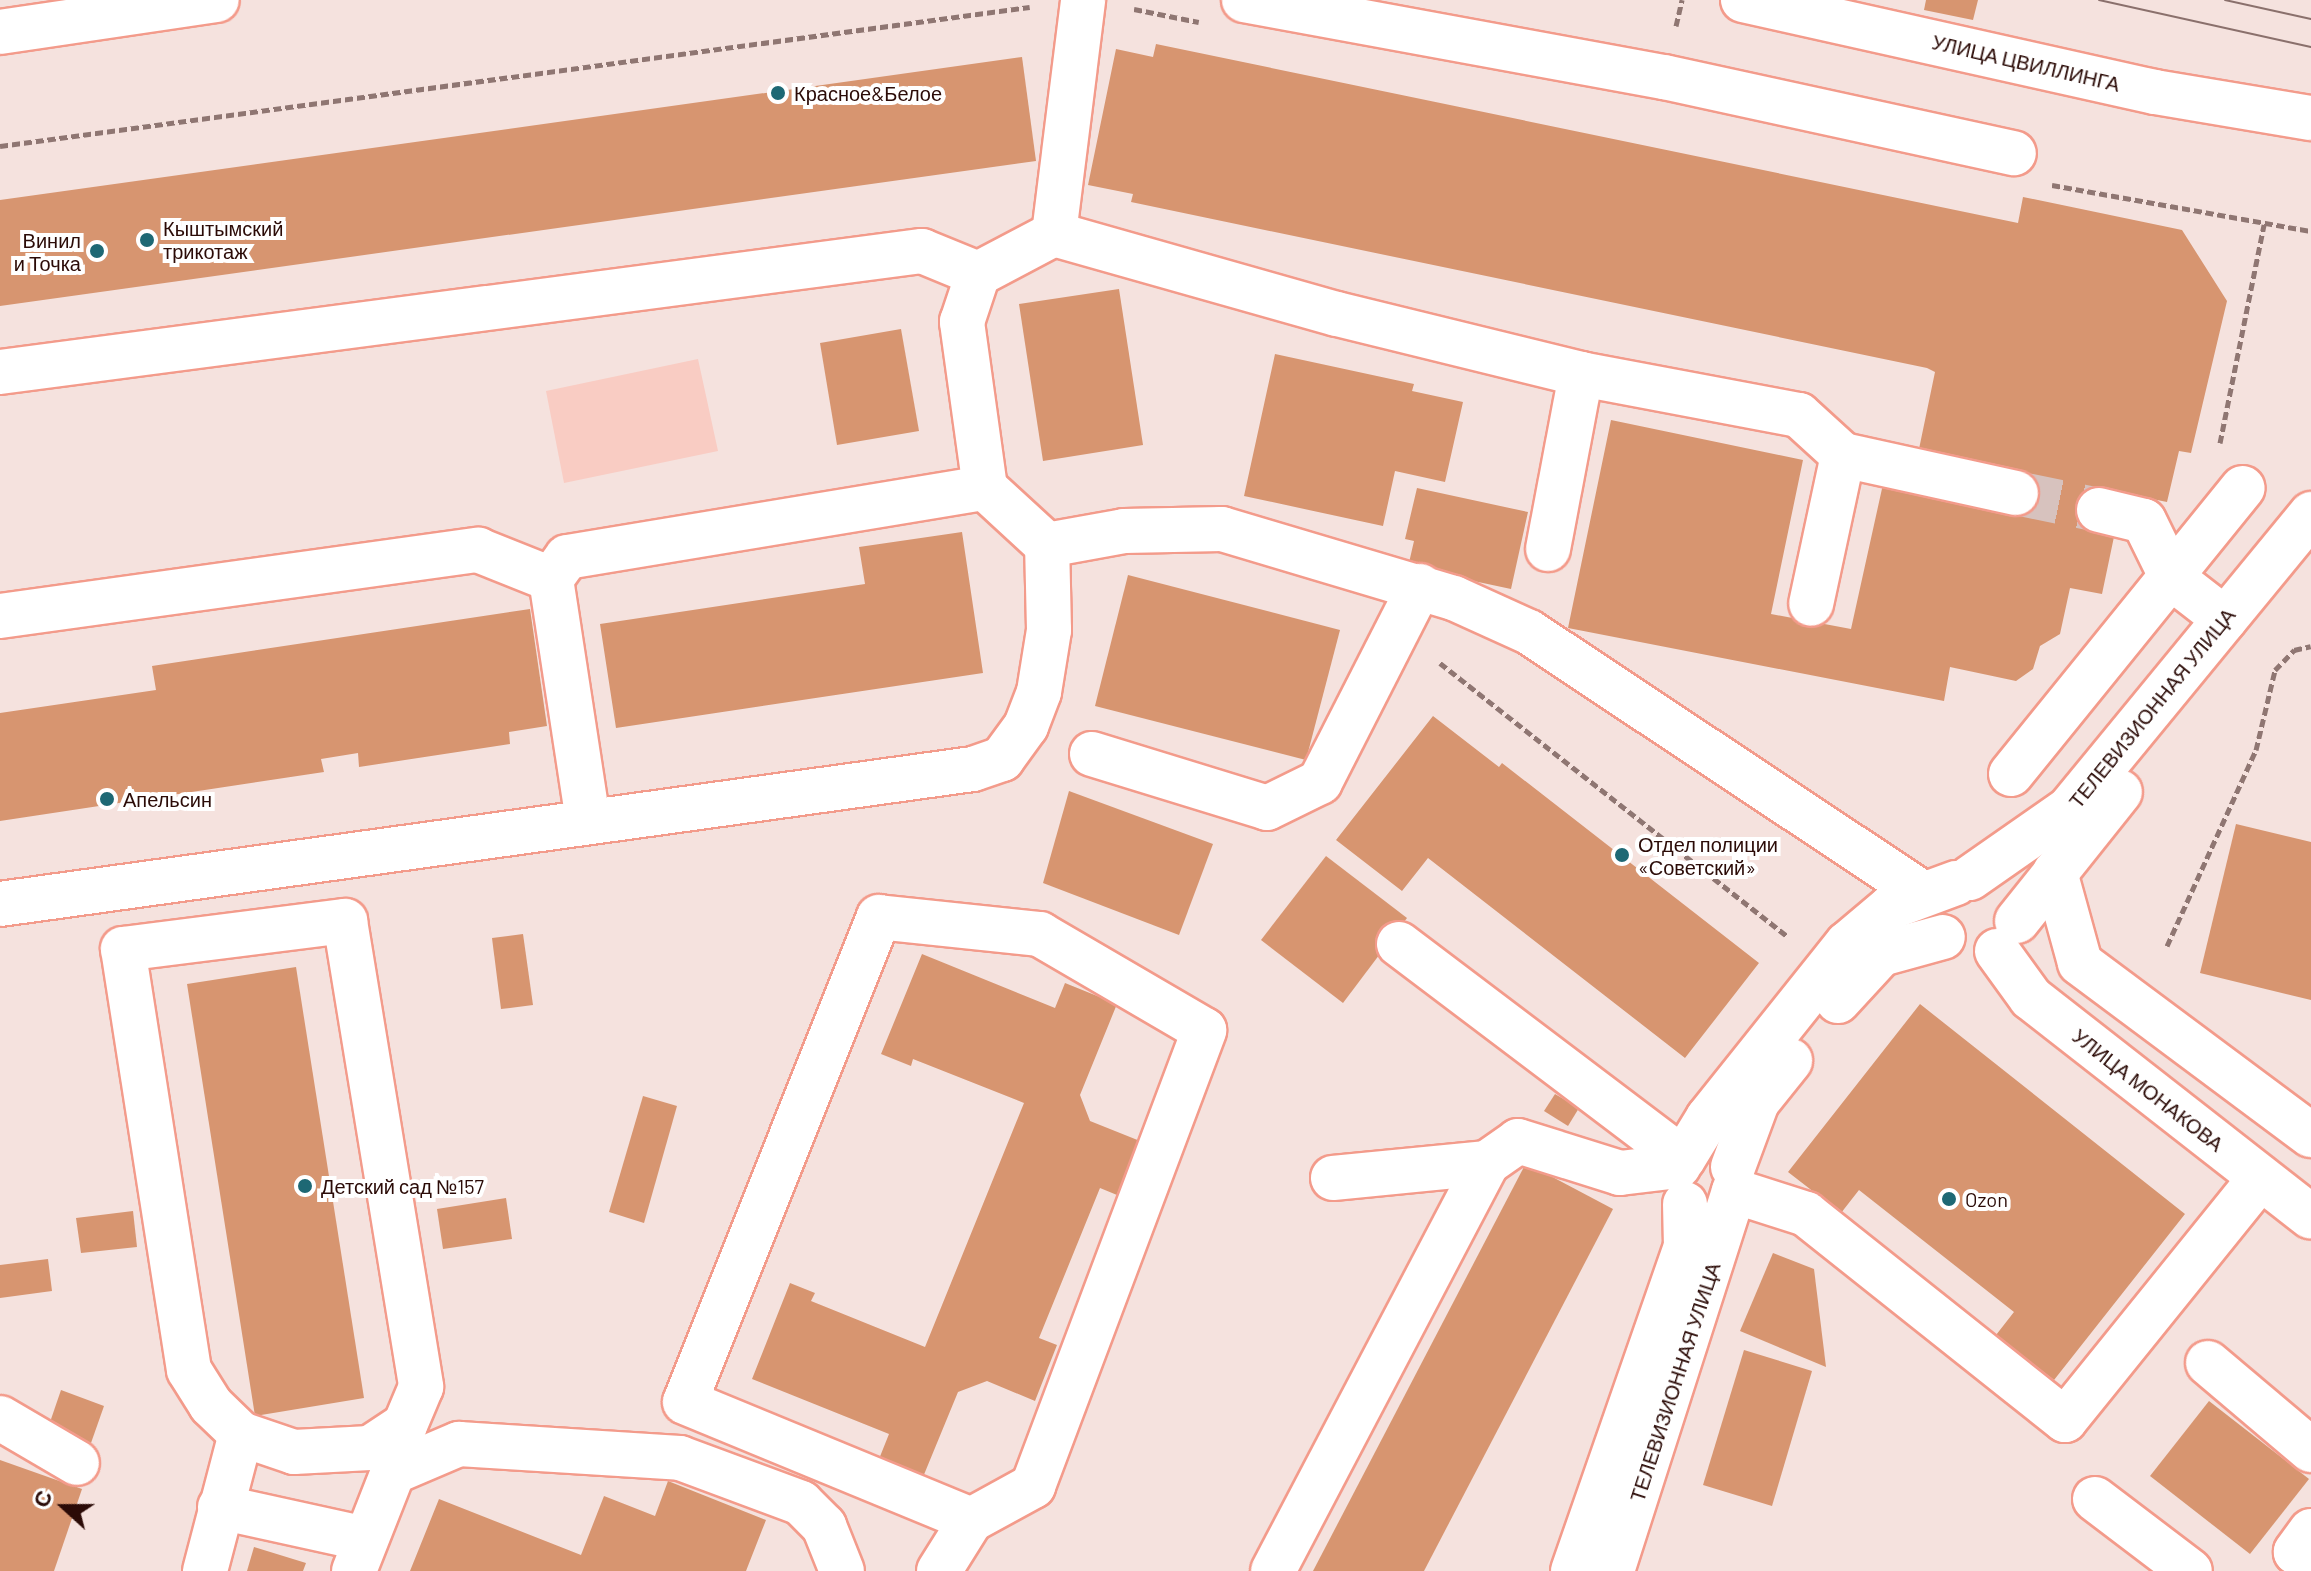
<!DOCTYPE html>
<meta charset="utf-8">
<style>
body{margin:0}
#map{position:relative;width:2311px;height:1571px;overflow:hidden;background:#f5e2de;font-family:Barlow,sans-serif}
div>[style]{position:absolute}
.green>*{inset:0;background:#f9ccc3}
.building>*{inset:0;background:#d79570}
.minor-tunnel>*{height:44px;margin-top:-22px;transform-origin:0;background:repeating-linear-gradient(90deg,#d7c2be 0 44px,transparent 0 66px)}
.path>*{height:5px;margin-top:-2.5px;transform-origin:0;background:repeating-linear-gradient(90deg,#8f7672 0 8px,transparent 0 12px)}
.roads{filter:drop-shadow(2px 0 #f39b8b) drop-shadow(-2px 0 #f39b8b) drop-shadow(0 2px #f39b8b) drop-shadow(0 -2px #f39b8b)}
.minor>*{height:44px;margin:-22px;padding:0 22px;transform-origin:22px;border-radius:22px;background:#fff}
.major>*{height:44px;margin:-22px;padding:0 22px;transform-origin:22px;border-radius:22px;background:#fff}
.tram>*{height:2px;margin:-1px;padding:0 1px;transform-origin:1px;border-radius:1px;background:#8a706c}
.dots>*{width:22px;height:22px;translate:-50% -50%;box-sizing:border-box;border:4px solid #fff;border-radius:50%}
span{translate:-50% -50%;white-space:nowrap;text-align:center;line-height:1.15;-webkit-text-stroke:8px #fff;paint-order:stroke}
.street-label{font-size:20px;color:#2b0b07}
.poi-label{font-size:20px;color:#2b0b07}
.left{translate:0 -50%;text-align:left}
.right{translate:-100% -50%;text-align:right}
.north{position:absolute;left:24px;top:1467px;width:80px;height:80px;-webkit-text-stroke:6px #fff;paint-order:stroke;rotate:291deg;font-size:22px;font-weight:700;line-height:32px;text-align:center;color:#2b0b07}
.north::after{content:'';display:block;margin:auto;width:28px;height:36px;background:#2b0b07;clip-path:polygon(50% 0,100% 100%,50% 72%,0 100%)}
</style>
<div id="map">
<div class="green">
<i style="clip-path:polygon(698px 359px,718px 451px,564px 483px,546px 391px)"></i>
</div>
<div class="building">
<i style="clip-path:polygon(1926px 0,1978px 0,1973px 20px,1924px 10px)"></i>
<i style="clip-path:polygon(1156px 44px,2018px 223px,2023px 197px,2182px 230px,2227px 301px,2191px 453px,2179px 451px,2167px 502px,2103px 489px,2115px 532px,2102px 594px,2070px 588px,2060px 634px,2040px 646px,2033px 669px,2016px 681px,1950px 667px,1944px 701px,1568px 628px,1611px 420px,1803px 460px,1771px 614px,1851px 629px,1885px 475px,2020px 473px,1919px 449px,1935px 372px,1927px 368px,1131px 202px,1133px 194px,1088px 185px,1116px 49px,1153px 57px)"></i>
<i style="clip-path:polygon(1022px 57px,1036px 161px,0 306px,0 200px)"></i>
<i style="clip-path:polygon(1119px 289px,1143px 445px,1043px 461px,1019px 304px)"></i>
<i style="clip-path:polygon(901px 329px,919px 431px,837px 445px,820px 343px)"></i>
<i style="clip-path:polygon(1275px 354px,1414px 384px,1412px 391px,1463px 402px,1445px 482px,1395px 471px,1383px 526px,1244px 496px)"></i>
<i style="clip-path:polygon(1417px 488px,1528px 512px,1511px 589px,1408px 567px,1414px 541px,1405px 539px)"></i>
<i style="clip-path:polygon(962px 532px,983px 673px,616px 728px,600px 624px,865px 584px,859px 547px)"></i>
<i style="clip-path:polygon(1128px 575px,1340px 630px,1306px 760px,1095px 706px)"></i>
<i style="clip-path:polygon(530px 609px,547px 726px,509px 732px,510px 744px,359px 767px,358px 753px,321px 759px,324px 772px,0 821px,0 713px,156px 690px,152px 666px)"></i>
<i style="clip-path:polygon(1433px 716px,1499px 767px,1502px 763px,1759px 963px,1685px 1058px,1428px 858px,1402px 891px,1336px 840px)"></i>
<i style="clip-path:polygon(1069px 791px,1213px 844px,1179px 935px,1043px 883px)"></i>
<i style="clip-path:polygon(2236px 824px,2311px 842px,2311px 1000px,2200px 973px)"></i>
<i style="clip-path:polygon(1326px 856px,1407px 918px,1343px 1003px,1261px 940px)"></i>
<i style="clip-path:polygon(523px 934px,533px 1005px,501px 1009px,492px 938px)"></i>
<i style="clip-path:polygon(922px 954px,1055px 1008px,1065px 983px,1117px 1004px,1080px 1095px,1090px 1121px,1140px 1141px,1117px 1195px,1100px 1188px,1039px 1338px,1057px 1345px,1035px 1401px,987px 1381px,958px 1392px,923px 1477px,879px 1459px,889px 1434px,752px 1379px,790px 1283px,815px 1293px,811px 1301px,925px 1347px,1024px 1103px,913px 1059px,911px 1066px,881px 1054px)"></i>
<i style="clip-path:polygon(296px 967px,364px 1398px,255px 1416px,187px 984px)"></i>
<i style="clip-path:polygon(1920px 1004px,2185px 1214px,2054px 1380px,1996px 1335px,2014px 1312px,1859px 1190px,1841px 1213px,1788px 1172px)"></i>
<i style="clip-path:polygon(1555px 1094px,1579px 1108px,1568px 1126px,1544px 1111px)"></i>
<i style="clip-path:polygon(643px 1096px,677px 1106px,644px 1223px,609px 1212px)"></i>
<i style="clip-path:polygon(1526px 1163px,1613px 1209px,1424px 1571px,1313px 1571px)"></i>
<i style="clip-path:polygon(506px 1198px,512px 1239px,443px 1249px,437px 1209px)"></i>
<i style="clip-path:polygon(133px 1211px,137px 1247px,81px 1253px,76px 1218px)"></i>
<i style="clip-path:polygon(1773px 1253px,1814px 1269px,1826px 1367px,1740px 1331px)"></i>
<i style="clip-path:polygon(48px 1259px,52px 1291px,0 1298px,0 1265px)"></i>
<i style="clip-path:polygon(1744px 1350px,1812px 1371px,1772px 1506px,1703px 1485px)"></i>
<i style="clip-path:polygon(61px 1390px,104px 1406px,91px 1443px,48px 1428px)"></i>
<i style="clip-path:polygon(2209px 1401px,2309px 1479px,2250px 1554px,2150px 1476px)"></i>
<i style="clip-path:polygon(0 1460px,82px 1489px,54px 1571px,0 1571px)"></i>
<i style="clip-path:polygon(668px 1481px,766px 1520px,746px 1571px,410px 1571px,439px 1499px,581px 1555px,604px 1496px,655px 1516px)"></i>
<i style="clip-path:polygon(254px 1547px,306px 1563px,303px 1571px,247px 1571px)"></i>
</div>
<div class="minor-tunnel">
<i style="left:2016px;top:493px;width:85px;rotate:11.6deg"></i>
</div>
<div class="path">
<i style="left:1134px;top:9px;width:66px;rotate:11.3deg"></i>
<i style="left:1676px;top:26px;width:27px;rotate:-77deg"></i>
<i style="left:0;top:146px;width:1039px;rotate:-7.69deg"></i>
<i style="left:2052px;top:185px;width:263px;rotate:10.1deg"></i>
<i style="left:2220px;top:443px;width:223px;rotate:-78.6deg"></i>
<i style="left:1440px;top:663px;width:442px;rotate:38.2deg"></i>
<i style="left:2167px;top:946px;width:215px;rotate:-65.6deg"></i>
<i style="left:2256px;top:750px;width:82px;rotate:-76.6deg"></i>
<i style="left:2275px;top:670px;width:28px;rotate:-46deg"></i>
<i style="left:2294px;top:650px;width:17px;rotate:-13deg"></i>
</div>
<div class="roads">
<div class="minor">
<i style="left:1244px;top:0;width:427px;rotate:10.4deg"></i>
<i style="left:1664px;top:77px;width:358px;rotate:12.3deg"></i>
<i style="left:1054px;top:234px;width:236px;rotate:-82.9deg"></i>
<i style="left:0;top:372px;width:930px;rotate:-7.48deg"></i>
<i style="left:922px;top:251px;width:61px;rotate:22.3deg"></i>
<i style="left:978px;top:274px;width:86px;rotate:-27.8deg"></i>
<i style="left:1054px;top:234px;width:294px;rotate:15.8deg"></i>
<i style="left:1337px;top:314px;width:251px;rotate:13.8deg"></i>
<i style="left:1581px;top:374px;width:222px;rotate:10.7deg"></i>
<i style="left:1799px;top:415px;width:59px;rotate:42.3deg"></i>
<i style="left:1843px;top:455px;width:152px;rotate:102.1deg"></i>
<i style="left:1843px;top:455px;width:177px;rotate:12.4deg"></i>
<i style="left:2099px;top:510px;width:46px;rotate:13.7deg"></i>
<i style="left:2144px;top:521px;width:64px;rotate:63.8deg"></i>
<i style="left:2172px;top:578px;width:67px;rotate:37.7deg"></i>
<i style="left:1047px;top:545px;width:78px;rotate:-10.3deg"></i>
<i style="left:1124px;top:531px;width:98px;rotate:-1.2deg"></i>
<i style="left:1222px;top:529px;width:242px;rotate:16.6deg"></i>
<i style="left:1454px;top:598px;width:82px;rotate:24.4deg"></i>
<i style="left:1529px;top:632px;width:472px;rotate:33.6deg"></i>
<i style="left:1548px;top:549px;width:178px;rotate:-79.3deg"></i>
<i style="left:551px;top:579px;width:244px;rotate:81.3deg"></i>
<i style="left:0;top:616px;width:483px;rotate:-7.9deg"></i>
<i style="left:478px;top:550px;width:79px;rotate:21.7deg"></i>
<i style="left:551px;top:579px;width:27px;rotate:-54deg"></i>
<i style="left:567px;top:557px;width:424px;rotate:-9.4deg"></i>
<i style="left:1092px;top:754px;width:183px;rotate:17.1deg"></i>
<i style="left:1267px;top:808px;width:59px;rotate:-26.1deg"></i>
<i style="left:1320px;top:782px;width:220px;rotate:-63deg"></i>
<i style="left:2011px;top:774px;width:368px;rotate:-51deg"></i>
<i style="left:2055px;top:872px;width:94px;rotate:74.6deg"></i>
<i style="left:2080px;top:963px;width:288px;rotate:36.7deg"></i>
<i style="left:1970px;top:878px;width:121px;rotate:-34.9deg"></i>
<i style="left:2069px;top:809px;width:382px;rotate:-50.6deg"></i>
<i style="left:0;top:904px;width:982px;rotate:-7.9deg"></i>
<i style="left:973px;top:769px;width:31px;rotate:-19deg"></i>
<i style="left:1002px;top:759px;width:41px;rotate:-54deg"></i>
<i style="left:1026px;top:726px;width:36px;rotate:-69deg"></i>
<i style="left:1039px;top:692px;width:63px;rotate:-80.8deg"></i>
<i style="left:1049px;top:630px;width:85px;rotate:-91.3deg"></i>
<i style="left:1047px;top:545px;width:84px;rotate:-137.4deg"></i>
<i style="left:985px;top:488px;width:168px;rotate:-97.9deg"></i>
<i style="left:962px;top:322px;width:51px;rotate:-71.6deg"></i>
<i style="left:345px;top:921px;width:472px;rotate:80.7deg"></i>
<i style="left:421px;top:1387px;width:41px;rotate:112.8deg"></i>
<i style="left:405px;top:1425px;width:42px;rotate:146.7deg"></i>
<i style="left:370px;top:1448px;width:76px;rotate:177deg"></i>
<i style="left:294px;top:1452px;width:56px;rotate:-161.2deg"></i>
<i style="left:241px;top:1434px;width:42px;rotate:-136deg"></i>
<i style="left:211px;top:1405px;width:41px;rotate:-122.2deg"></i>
<i style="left:189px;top:1370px;width:426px;rotate:-98.9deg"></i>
<i style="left:123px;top:949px;width:224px;rotate:-7.2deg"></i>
<i style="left:2017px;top:921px;width:165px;rotate:-51.4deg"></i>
<i style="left:1399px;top:944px;width:356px;rotate:37.1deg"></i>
<i style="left:1683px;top:1159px;width:48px;rotate:-58.6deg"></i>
<i style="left:1708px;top:1118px;width:223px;rotate:-51.4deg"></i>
<i style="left:1847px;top:944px;width:57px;rotate:-40.1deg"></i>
<i style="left:1891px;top:907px;width:69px;rotate:-20.3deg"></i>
<i style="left:1997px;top:951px;width:58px;rotate:54.1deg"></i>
<i style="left:2031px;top:998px;width:355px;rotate:38deg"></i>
<i style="left:1838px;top:1001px;width:64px;rotate:-47.5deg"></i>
<i style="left:1881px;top:954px;width:64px;rotate:-15.3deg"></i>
<i style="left:1733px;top:1167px;width:69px;rotate:-69.7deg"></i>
<i style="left:1757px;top:1102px;width:53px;rotate:-51.2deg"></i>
<i style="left:1333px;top:1178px;width:155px;rotate:-5.6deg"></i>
<i style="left:1487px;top:1163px;width:38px;rotate:-35deg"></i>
<i style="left:1518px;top:1141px;width:107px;rotate:17.4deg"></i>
<i style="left:1620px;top:1173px;width:59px;rotate:-6.8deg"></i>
<i style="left:2208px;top:1363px;width:135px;rotate:40.2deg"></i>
<i style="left:0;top:1418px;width:89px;rotate:30.3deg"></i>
<i style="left:2095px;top:1499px;width:119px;rotate:37.2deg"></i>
<i style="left:220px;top:1507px;width:148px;rotate:12.4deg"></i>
<i style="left:2311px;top:1531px;width:26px;rotate:126deg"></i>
<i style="left:2296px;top:1552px;width:18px;rotate:34deg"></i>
<i style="left:205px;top:1571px;width:142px;rotate:-75.3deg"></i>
<i style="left:354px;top:1571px;width:106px;rotate:-68.5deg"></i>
<i style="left:393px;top:1472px;width:72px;rotate:-23deg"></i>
<i style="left:459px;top:1444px;width:221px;rotate:3.6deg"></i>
<i style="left:680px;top:1458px;width:129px;rotate:20.4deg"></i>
<i style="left:801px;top:1503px;width:33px;rotate:45deg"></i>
<i style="left:824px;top:1526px;width:48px;rotate:68.2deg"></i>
<i style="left:939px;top:1571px;width:60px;rotate:-57.9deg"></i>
<i style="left:971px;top:1520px;width:71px;rotate:-28.7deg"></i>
<i style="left:1033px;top:1486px;width:487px;rotate:-69.4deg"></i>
<i style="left:1204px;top:1030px;width:190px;rotate:-149.7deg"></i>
<i style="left:1040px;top:934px;width:162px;rotate:-174deg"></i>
<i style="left:879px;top:917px;width:522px;rotate:111.8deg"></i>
<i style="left:685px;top:1402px;width:309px;rotate:22.4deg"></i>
<i style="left:1273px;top:1571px;width:461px;rotate:-62.3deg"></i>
<i style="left:1573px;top:1571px;width:343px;rotate:-70.8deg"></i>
<i style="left:1686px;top:1247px;width:43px;rotate:-91.3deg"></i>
<i style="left:1612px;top:1571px;width:399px;rotate:-72.2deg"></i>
<i style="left:1734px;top:1191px;width:76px;rotate:17.7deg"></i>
<i style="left:1806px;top:1214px;width:331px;rotate:38.5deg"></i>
<i style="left:2065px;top:1420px;width:311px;rotate:-51.1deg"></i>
</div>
<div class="major">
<i style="left:1743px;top:0;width:422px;rotate:12.6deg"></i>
<i style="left:2155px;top:92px;width:158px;rotate:9.5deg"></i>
<i style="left:0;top:32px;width:219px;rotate:-8.4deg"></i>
</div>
</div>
<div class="tram">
<i style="left:2099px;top:0;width:217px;rotate:12.5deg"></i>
<i style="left:2225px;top:0;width:88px;rotate:12.5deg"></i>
</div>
<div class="dots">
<i style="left:778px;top:93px;background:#1e6874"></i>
<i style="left:147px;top:240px;background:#1e6874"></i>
<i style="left:97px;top:251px;background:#1e6874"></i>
<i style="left:107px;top:799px;background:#1e6874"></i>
<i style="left:1622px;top:855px;background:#1e6874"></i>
<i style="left:305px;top:1186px;background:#1e6874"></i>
<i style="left:1949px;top:1199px;background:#1e6874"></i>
</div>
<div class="street-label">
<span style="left:2026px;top:63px;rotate:13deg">УЛИЦА ЦВИЛЛИНГА</span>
<span style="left:2152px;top:708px;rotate:-51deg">ТЕЛЕВИЗИОННАЯ УЛИЦА</span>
<span style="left:2148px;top:1090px;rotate:38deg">УЛИЦА МОНАКОВА</span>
<span style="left:1675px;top:1382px;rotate:-72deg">ТЕЛЕВИЗИОННАЯ УЛИЦА</span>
</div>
<div class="poi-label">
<span class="left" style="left:794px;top:93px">Красное&amp;Белое</span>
<span class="left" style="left:163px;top:240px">Кыштымский<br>трикотаж</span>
<span class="right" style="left:81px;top:252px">Винил<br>и Точка</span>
<span class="left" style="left:123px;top:799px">Апельсин</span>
<span class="left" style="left:1638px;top:856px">Отдел полиции<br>«Советский»</span>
<span class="left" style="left:321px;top:1186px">Детский сад №157</span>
<span class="left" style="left:1965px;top:1199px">Ozon</span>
</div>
<div class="north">С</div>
</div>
